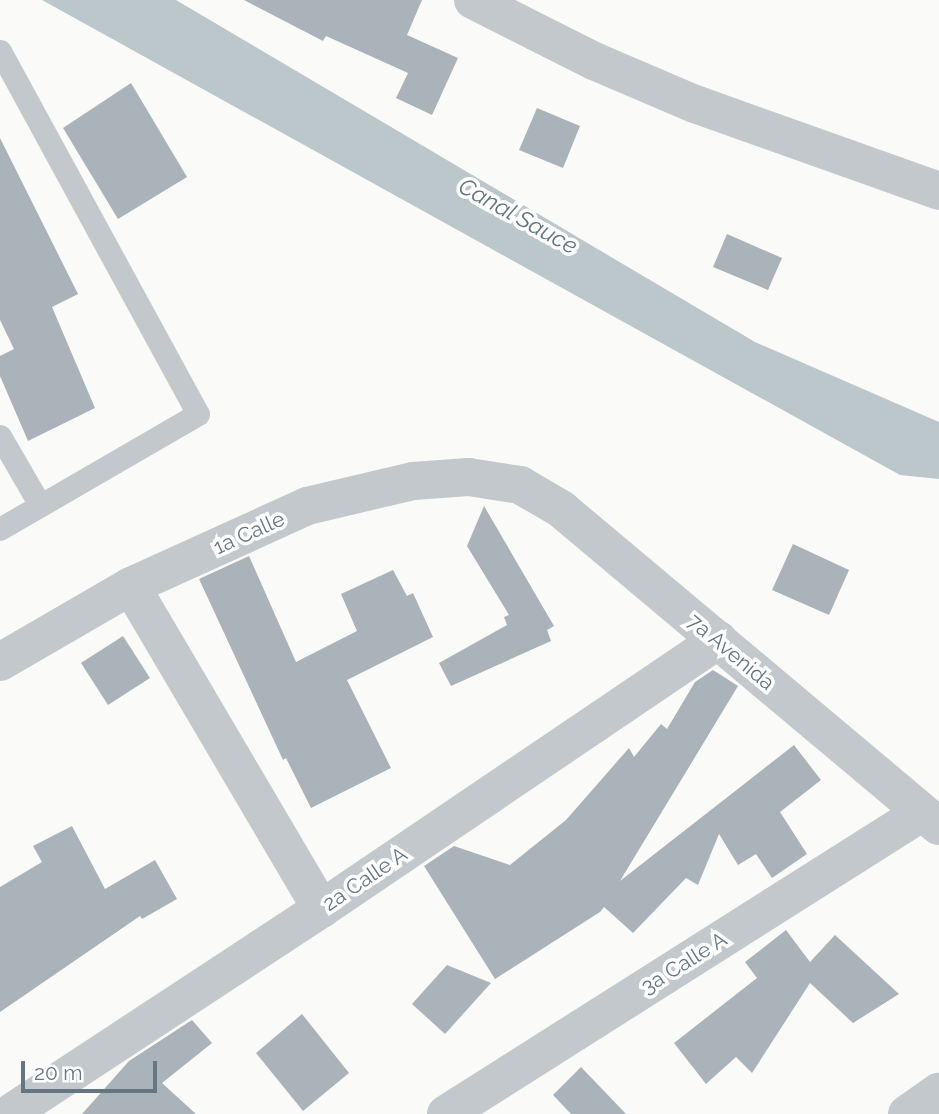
<!DOCTYPE html>
<style>
body{margin:0}
#map{position:relative;width:939px;height:1114px;overflow:hidden;background:#fafaf8;font-family:Raleway,sans-serif}
div>[style]{position:absolute}
.water>*{inset:0;background:#bbc7cb}
.building>*{inset:0;background:#aab3b9}
.service>*{height:23px;margin:-11.5px;padding:0 11.5px;transform-origin:11.5px;border-radius:11.5px;background:#c3c8cc}
.minor>*{height:38px;margin:-19px;padding:0 19px;transform-origin:19px;border-radius:19px;background:#c3c8cc}
span{translate:-50% -50%;white-space:nowrap;text-align:center;line-height:1.15;-webkit-text-stroke:7px #fff;paint-order:stroke}
.street-label{font-size:21px;color:#657683}
.water-label{font-size:23px;color:#60757c;font-style:italic}
.scale{position:absolute;left:21px;top:1061px;width:136px;height:32px;box-sizing:border-box;border:4px solid #657683;border-top:0;padding-left:9px;font-size:21px;line-height:24px;white-space:nowrap;color:#657683;-webkit-text-stroke:5px #fff;paint-order:stroke}
</style>
<div id="map">
<div class="water">
<i style="clip-path:polygon(42px 0,176px 0,755px 342px,939px 422px,939px 479px,900px 475px)"></i>
</div>
<div class="building">
<i style="clip-path:polygon(244px 0,422px 0,407px 35px,458px 58px,432px 115px,396px 98px,408px 73px,326px 36px,323px 41px)"></i>
<i style="clip-path:polygon(131px 83px,187px 177px,118px 219px,63px 128px)"></i>
<i style="clip-path:polygon(537px 108px,580px 126px,563px 168px,519px 150px)"></i>
<i style="clip-path:polygon(0 138px,78px 294px,52px 307px,95px 408px,28px 441px,0 376px,0 356px,14px 349px,0 320px)"></i>
<i style="clip-path:polygon(727px 234px,782px 258px,768px 290px,713px 267px)"></i>
<i style="clip-path:polygon(484px 506px,554px 626px,547px 630px,551px 641px,451px 686px,439px 663px,507px 625px,504px 617px,509px 615px,467px 546px)"></i>
<i style="clip-path:polygon(793px 544px,849px 570px,829px 615px,772px 590px)"></i>
<i style="clip-path:polygon(249px 556px,296px 662px,357px 631px,341px 594px,393px 570px,407px 596px,413px 593px,433px 637px,347px 680px,391px 768px,311px 808px,286px 758px,283px 760px,199px 579px)"></i>
<i style="clip-path:polygon(123px 636px,150px 678px,108px 705px,81px 663px)"></i>
<i style="clip-path:polygon(713px 670px,738px 686px,620px 881px,794px 745px,821px 780px,780px 812px,807px 854px,772px 878px,756px 854px,738px 865px,719px 834px,698px 885px,686px 878px,633px 933px,604px 907px,600px 912px,495px 979px,424px 866px,454px 846px,510px 865px,566px 820px,629px 748px,634px 757px,661px 724px,667px 729px,695px 682px)"></i>
<i style="clip-path:polygon(72px 826px,105px 889px,155px 860px,177px 899px,142px 919px,140px 916px,0 1012px,0 887px,42px 862px,33px 846px)"></i>
<i style="clip-path:polygon(786px 930px,810px 962px,835px 935px,899px 994px,853px 1023px,810px 983px,752px 1073px,736px 1057px,706px 1084px,674px 1043px,757px 978px,745px 962px)"></i>
<i style="clip-path:polygon(447px 965px,491px 983px,445px 1034px,412px 1004px)"></i>
<i style="clip-path:polygon(302px 1014px,349px 1073px,303px 1111px,256px 1053px)"></i>
<i style="clip-path:polygon(192px 1020px,212px 1043px,162px 1083px,196px 1114px,82px 1114px,129px 1061px)"></i>
<i style="clip-path:polygon(581px 1067px,626px 1114px,571px 1114px,553px 1095px)"></i>
</div>
<div class="service">
<i style="left:0;top:51px;width:413px;rotate:61.4deg"></i>
<i style="left:198px;top:414px;width:229px;rotate:149.9deg"></i>
<i style="left:0;top:436px;width:80px;rotate:59.9deg"></i>
</div>
<div class="minor">
<i style="left:473px;top:0;width:136px;rotate:26.8deg"></i>
<i style="left:594px;top:61px;width:110px;rotate:23.1deg"></i>
<i style="left:695px;top:104px;width:259px;rotate:19.6deg"></i>
<i style="left:131px;top:586px;width:375px;rotate:59.5deg"></i>
<i style="left:0;top:662px;width:151px;rotate:-30.1deg"></i>
<i style="left:131px;top:586px;width:193px;rotate:-24.4deg"></i>
<i style="left:307px;top:506px;width:109px;rotate:-13.3deg"></i>
<i style="left:413px;top:481px;width:56px;rotate:-4.1deg"></i>
<i style="left:469px;top:477px;width:52px;rotate:8.9deg"></i>
<i style="left:520px;top:485px;width:48px;rotate:30.3deg"></i>
<i style="left:561px;top:509px;width:493px;rotate:40deg"></i>
<i style="left:9px;top:1114px;width:373px;rotate:-33.3deg"></i>
<i style="left:321px;top:909px;width:480px;rotate:-34.1deg"></i>
<i style="left:446px;top:1114px;width:562px;rotate:-32.36deg"></i>
<i style="left:907px;top:1114px;width:39px;rotate:-35deg"></i>
</div>
<div class="street-label">
<span style="left:249px;top:533px;rotate:-24deg">1a Calle</span>
<span style="left:731px;top:652px;rotate:40deg">7a Avenida</span>
<span style="left:365px;top:879px;rotate:-34deg">2a Calle A</span>
<span style="left:684px;top:963px;rotate:-32deg">3a Calle A</span>
</div>
<div class="water-label">
<span style="left:518px;top:216px;rotate:29deg">Canal Sauce</span>
</div>
<div class="scale">20 m</div>
</div>
